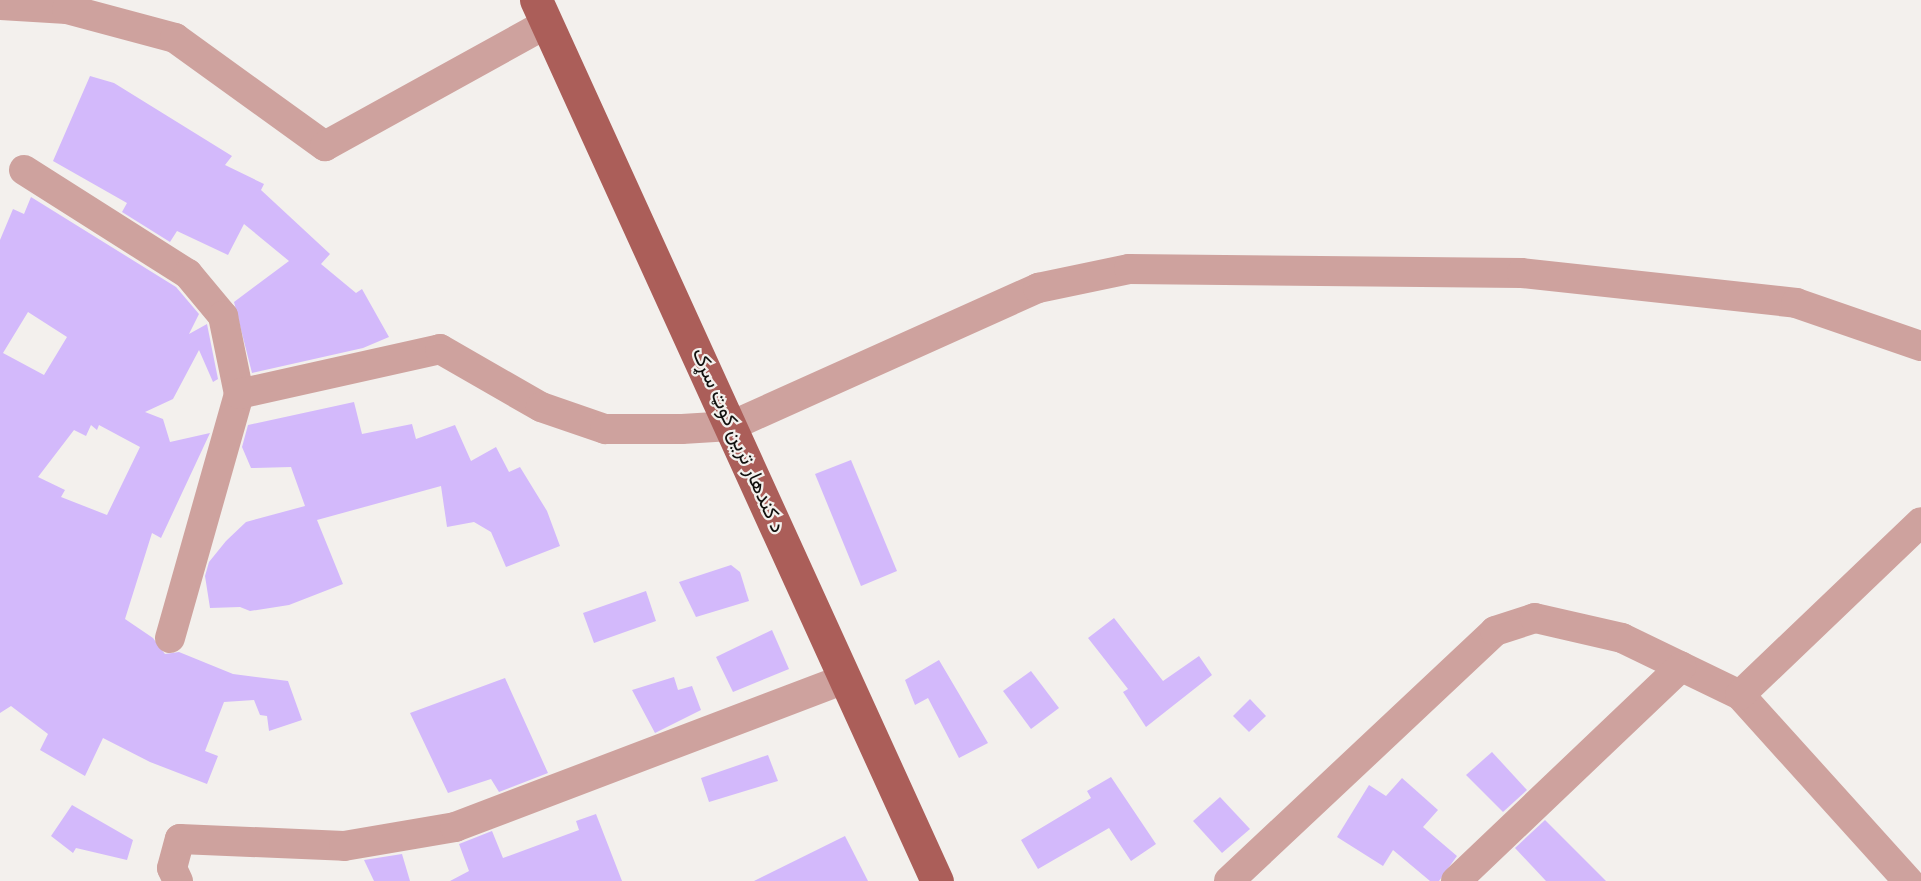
<!DOCTYPE html>
<meta charset="utf-8">
<style>
body{margin:0}
#map{position:relative;width:1921px;height:881px;overflow:hidden;background:#f3f0ed;font-family:Overpass,Vazirmatn,sans-serif}
div>[style]{position:absolute}
.building>*{inset:0;background:#d3b9fb}
.minor>*{height:30px;margin:-15px;padding:0 15px;transform-origin:15px;border-radius:15px;background:#cea29e}
.major>*{height:33px;margin:-16.5px;padding:0 16.5px;transform-origin:16.5px;border-radius:16.5px;background:#ab5e59}
span{translate:-50% -50%;white-space:nowrap;text-align:center;line-height:1.15;-webkit-text-stroke:4.5px #f3f0ed;paint-order:stroke}
.street-label{font-size:21px;color:#11100e}
</style>
<div id="map">
<div class="building">
<i style="clip-path:polygon(90px 76px,114px 83px,232px 156px,225px 165px,264px 184px,261px 190px,330px 254px,321px 264px,356px 293px,362px 289px,389px 337px,363px 348px,252px 373px,234px 302px,289px 261px,244px 224px,228px 255px,177px 231px,170px 242px,122px 212px,127px 203px,53px 161px)"></i>
<i style="clip-path:polygon(evenodd,31px 197px,176px 287px,199px 314px,189px 334px,207px 324px,218px 379px,213px 382px,199px 350px,173px 399px,145px 412px,163px 419px,170px 442px,210px 433px,161px 538px,152px 533px,125px 619px,153px 638px,165px 654px,179px 652px,233px 674px,288px 681px,302px 720px,269px 731px,267px 716px,260px 715px,254px 700px,224px 702px,205px 751px,218px 756px,207px 784px,150px 762px,103px 738px,85px 776px,40px 750px,48px 734px,11px 706px,0 713px,0 240px,13px 209px,24px 214px,31px 197px,28px 312px,67px 337px,44px 375px,3px 353px,28px 312px,31px 197px,91px 425px,97px 430px,99px 425px,140px 447px,107px 515px,61px 497px,65px 490px,38px 477px,74px 430px,86px 436px,91px 425px)"></i>
<i style="clip-path:polygon(354px 402px,362px 434px,412px 424px,416px 439px,455px 425px,471px 461px,496px 447px,509px 472px,520px 467px,547px 511px,560px 546px,506px 567px,491px 532px,474px 522px,447px 527px,441px 486px,317px 520px,343px 584px,289px 605px,250px 611px,240px 607px,210px 608px,205px 576px,209px 562px,226px 541px,246px 522px,305px 506px,291px 467px,251px 468px,242px 447px,248px 425px)"></i>
<i style="clip-path:polygon(851px 460px,897px 571px,861px 586px,815px 474px)"></i>
<i style="clip-path:polygon(731px 565px,740px 572px,749px 601px,696px 617px,679px 582px)"></i>
<i style="clip-path:polygon(646px 591px,656px 621px,594px 643px,583px 613px)"></i>
<i style="clip-path:polygon(1114px 618px,1163px 681px,1199px 656px,1212px 675px,1146px 727px,1123px 692px,1128px 689px,1088px 638px)"></i>
<i style="clip-path:polygon(772px 630px,789px 669px,733px 692px,716px 657px)"></i>
<i style="clip-path:polygon(939px 660px,988px 743px,959px 758px,928px 698px,915px 705px,905px 680px)"></i>
<i style="clip-path:polygon(1031px 671px,1059px 708px,1031px 729px,1003px 691px)"></i>
<i style="clip-path:polygon(674px 677px,678px 690px,692px 686px,701px 710px,655px 733px,632px 690px)"></i>
<i style="clip-path:polygon(505px 678px,548px 773px,499px 792px,491px 779px,448px 793px,410px 713px)"></i>
<i style="clip-path:polygon(1250px 699px,1266px 716px,1249px 732px,1233px 716px)"></i>
<i style="clip-path:polygon(1492px 752px,1527px 790px,1503px 812px,1466px 775px)"></i>
<i style="clip-path:polygon(768px 755px,778px 781px,709px 802px,701px 778px)"></i>
<i style="clip-path:polygon(1111px 777px,1156px 844px,1131px 861px,1109px 828px,1038px 869px,1021px 840px,1091px 798px,1087px 791px)"></i>
<i style="clip-path:polygon(1402px 778px,1438px 810px,1423px 827px,1457px 856px,1439px 881px,1430px 881px,1393px 850px,1383px 866px,1337px 837px,1369px 785px,1386px 796px)"></i>
<i style="clip-path:polygon(1220px 797px,1250px 829px,1222px 853px,1193px 821px)"></i>
<i style="clip-path:polygon(72px 805px,133px 840px,127px 860px,76px 848px,73px 853px,51px 836px)"></i>
<i style="clip-path:polygon(596px 814px,622px 881px,450px 881px,469px 871px,459px 844px,492px 831px,503px 858px,579px 830px,576px 821px)"></i>
<i style="clip-path:polygon(1545px 820px,1606px 881px,1546px 881px,1515px 848px)"></i>
<i style="clip-path:polygon(845px 836px,868px 881px,754px 881px)"></i>
<i style="clip-path:polygon(402px 854px,410px 881px,374px 881px,364px 860px)"></i>
</div>
<div class="minor">
<i style="left:0;top:5px;width:67px;rotate:3.4deg"></i>
<i style="left:67px;top:9px;width:112px;rotate:15deg"></i>
<i style="left:175px;top:38px;width:185px;rotate:35.8deg"></i>
<i style="left:325px;top:146px;width:252px;rotate:-28.9deg"></i>
<i style="left:24px;top:170px;width:194px;rotate:32.4deg"></i>
<i style="left:188px;top:274px;width:55px;rotate:50.2deg"></i>
<i style="left:223px;top:316px;width:80px;rotate:78.4deg"></i>
<i style="left:170px;top:638px;width:254px;rotate:-74.2deg"></i>
<i style="left:239px;top:394px;width:206px;rotate:-12.6deg"></i>
<i style="left:440px;top:349px;width:116px;rotate:29.9deg"></i>
<i style="left:541px;top:407px;width:68px;rotate:19deg"></i>
<i style="left:605px;top:429px;width:77px"></i>
<i style="left:682px;top:429px;width:49px;rotate:-3.5deg"></i>
<i style="left:731px;top:426px;width:337px;rotate:-24.2deg"></i>
<i style="left:1038px;top:288px;width:93px;rotate:-11.8deg"></i>
<i style="left:1129px;top:269px;width:393px;rotate:0.6deg"></i>
<i style="left:1522px;top:273px;width:276px;rotate:6.2deg"></i>
<i style="left:1796px;top:303px;width:132px;rotate:19deg"></i>
<i style="left:1740px;top:695px;width:251px;rotate:47.9deg"></i>
<i style="left:178px;top:881px;width:14px;rotate:-115deg"></i>
<i style="left:172px;top:868px;width:30px;rotate:-75deg"></i>
<i style="left:180px;top:839px;width:164px;rotate:2.4deg"></i>
<i style="left:344px;top:846px;width:113px;rotate:-9.7deg"></i>
<i style="left:455px;top:827px;width:416px;rotate:-20.8deg"></i>
<i style="left:1229px;top:881px;width:365px;rotate:-43.2deg"></i>
<i style="left:1495px;top:631px;width:42px;rotate:-18deg"></i>
<i style="left:1535px;top:618px;width:89px;rotate:12.9deg"></i>
<i style="left:1622px;top:638px;width:131px;rotate:25.8deg"></i>
<i style="left:1740px;top:695px;width:250px;rotate:-43.7deg"></i>
<i style="left:1456px;top:881px;width:311px;rotate:-43.6deg"></i>
</div>
<div class="major">
<i style="left:536px;top:0;width:968px;rotate:65.53deg"></i>
</div>
<div class="street-label">
<span style="left:737px;top:441px;rotate:66deg">د کندهار ترين کوټ سړک</span>
</div>
</div>
